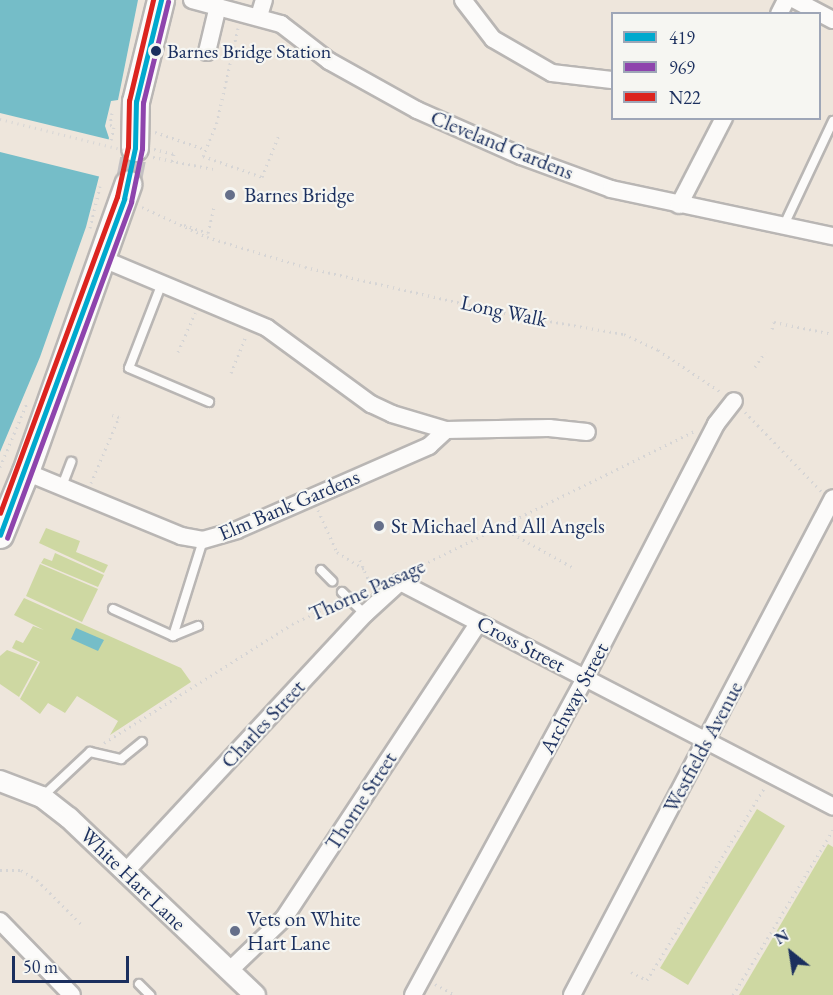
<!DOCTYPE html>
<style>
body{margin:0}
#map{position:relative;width:833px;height:995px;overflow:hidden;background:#eee6dc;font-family:"EB Garamond",serif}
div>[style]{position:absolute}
.green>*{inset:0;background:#ced8a2}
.water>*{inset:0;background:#75bdc8}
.pier>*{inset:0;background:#eee6dc}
.primary-tunnel>*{height:26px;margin-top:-13px;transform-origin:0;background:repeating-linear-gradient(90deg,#c4c1c3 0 26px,transparent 0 39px)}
.path>*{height:3px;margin-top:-1.5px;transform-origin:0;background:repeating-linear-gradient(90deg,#d6d5d5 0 1.5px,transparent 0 6px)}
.roads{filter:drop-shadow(2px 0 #b9b6b4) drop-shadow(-2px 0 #b9b6b4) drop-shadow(0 2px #b9b6b4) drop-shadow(0 -2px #b9b6b4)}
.service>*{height:8px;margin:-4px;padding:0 4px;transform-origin:4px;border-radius:4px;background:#fcfbfa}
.minor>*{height:16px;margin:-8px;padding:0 8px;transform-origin:8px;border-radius:8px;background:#fcfbfa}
.tertiary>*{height:20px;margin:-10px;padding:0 10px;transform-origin:10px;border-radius:10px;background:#fcfbfa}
.primary>*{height:26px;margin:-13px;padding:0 13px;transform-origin:13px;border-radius:13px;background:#fcfbfa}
.path-bridge>*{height:3px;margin-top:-1.5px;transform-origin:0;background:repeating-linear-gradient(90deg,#d6d5d5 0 1.5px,transparent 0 6px)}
.bus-1>*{height:4.5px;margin:-2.25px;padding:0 2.25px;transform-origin:2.25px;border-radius:2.25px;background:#00a9ce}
.bus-2>*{height:4.5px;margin:-2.25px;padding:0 2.25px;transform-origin:2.25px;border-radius:2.25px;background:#8e44ad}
.bus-3>*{height:4.5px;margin:-2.25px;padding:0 2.25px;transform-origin:2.25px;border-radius:2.25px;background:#dc241f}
.dots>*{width:16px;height:16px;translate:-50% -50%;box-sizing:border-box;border:3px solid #f6f6f2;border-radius:50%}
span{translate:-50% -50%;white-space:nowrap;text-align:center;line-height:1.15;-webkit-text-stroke:4.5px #f6f6f2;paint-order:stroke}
.bus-label{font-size:20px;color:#1b2f5e}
.left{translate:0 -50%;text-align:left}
.street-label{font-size:21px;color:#1b2f5e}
.poi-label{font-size:21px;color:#1b2f5e}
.legend{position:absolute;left:611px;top:12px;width:210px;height:108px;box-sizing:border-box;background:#f6f6f2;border:2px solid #9ea6b7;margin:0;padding:8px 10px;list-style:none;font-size:18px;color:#1b2f5e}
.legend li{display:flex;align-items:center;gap:12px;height:30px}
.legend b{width:30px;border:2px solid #9ea6b7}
.north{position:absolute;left:761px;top:923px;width:60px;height:60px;-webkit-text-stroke:4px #f6f6f2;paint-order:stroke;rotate:330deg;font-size:16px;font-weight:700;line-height:24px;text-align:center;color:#1b2f5e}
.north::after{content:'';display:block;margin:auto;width:21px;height:27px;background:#1b2f5e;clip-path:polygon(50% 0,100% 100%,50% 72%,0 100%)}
.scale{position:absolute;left:12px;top:956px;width:117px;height:27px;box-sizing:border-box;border:3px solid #1b2f5e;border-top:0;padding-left:8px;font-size:18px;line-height:21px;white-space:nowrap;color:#1b2f5e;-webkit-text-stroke:4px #f6f6f2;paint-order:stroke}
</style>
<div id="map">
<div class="green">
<i style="clip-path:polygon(46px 528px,80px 541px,76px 552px,108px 565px,104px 573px,39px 543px)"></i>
<i style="clip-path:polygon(55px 553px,104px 575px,98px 587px,41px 563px,44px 558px,52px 561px)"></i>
<i style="clip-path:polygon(40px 564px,98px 589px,82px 622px,26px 596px)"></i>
<i style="clip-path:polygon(24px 598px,181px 668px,191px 682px,110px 735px,118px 721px,77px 696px,65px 713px,48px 703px,40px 714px,20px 699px,40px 662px,12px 648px,16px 640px,23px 643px,33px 626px,44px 630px,14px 615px)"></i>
<i style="clip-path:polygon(7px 650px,38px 662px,19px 697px,0 684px,0 656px)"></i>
<i style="clip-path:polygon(757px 809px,785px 826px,688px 985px,660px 968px)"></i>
<i style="clip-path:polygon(828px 844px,833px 847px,833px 995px,739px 995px)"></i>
</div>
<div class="water">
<i style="clip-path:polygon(0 0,138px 0,118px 100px,111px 101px,105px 126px,109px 138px,86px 227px,40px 357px,0 452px)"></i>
<i style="clip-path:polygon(76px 628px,104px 640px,98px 651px,71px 639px)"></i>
</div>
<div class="pier">
<i style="clip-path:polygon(0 113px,111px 140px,101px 177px,0 152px)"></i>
</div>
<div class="primary-tunnel">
<i style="left:128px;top:185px;width:38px;rotate:-79deg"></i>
</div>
<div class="path">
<i style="left:238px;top:28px;width:96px;rotate:102.6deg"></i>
<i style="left:217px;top:122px;width:37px;rotate:112deg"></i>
<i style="left:203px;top:156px;width:63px;rotate:19.6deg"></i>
<i style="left:262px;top:177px;width:45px;rotate:-68deg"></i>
<i style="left:112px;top:113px;width:12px;rotate:99deg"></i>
<i style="left:110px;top:125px;width:6px;rotate:9deg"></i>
<i style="left:155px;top:132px;width:52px;rotate:19.1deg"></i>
<i style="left:111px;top:140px;width:13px;rotate:-77deg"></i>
<i style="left:154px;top:149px;width:21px;rotate:14deg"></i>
<i style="left:174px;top:154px;width:8px;rotate:104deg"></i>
<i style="left:153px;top:157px;width:61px;rotate:11.3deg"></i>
<i style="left:142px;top:207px;width:72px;rotate:24.8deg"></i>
<i style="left:207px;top:237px;width:102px;rotate:17deg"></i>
<i style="left:305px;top:267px;width:209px;rotate:13deg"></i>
<i style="left:509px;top:314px;width:117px;rotate:9.9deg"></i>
<i style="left:624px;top:334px;width:38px;rotate:25deg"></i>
<i style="left:658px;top:350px;width:76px;rotate:33.7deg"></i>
<i style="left:184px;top:225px;width:25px;rotate:18deg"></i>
<i style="left:208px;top:233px;width:28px;rotate:-77deg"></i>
<i style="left:90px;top:228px;width:43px;rotate:-76.6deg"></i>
<i style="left:772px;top:329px;width:7px;rotate:-74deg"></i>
<i style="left:774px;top:322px;width:60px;rotate:11.5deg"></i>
<i style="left:178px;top:352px;width:43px;rotate:-66.4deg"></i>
<i style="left:755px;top:367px;width:18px;rotate:-56deg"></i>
<i style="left:231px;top:373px;width:40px;rotate:-68deg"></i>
<i style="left:745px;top:412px;width:110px;rotate:46.1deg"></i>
<i style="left:0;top:467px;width:69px;rotate:-67.1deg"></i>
<i style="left:91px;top:483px;width:72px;rotate:-67deg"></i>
<i style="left:119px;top:417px;width:7px;rotate:-164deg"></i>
<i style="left:318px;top:510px;width:46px;rotate:65.7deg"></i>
<i style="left:337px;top:552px;width:32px;rotate:32deg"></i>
<i style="left:502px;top:528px;width:80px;rotate:29.1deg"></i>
<i style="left:360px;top:560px;width:30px;rotate:67deg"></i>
<i style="left:412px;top:570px;width:314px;rotate:-26.2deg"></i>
<i style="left:104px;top:743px;width:222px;rotate:-32.3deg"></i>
<i style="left:292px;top:624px;width:50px;rotate:-25deg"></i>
<i style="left:0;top:870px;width:21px"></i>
<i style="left:21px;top:870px;width:19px;rotate:32deg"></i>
<i style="left:37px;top:880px;width:64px;rotate:45deg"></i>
<i style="left:631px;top:972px;width:18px;rotate:27deg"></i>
<i style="left:647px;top:980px;width:225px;rotate:-58.6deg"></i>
<i style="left:435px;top:984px;width:23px;rotate:29deg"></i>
<i style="left:733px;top:995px;width:193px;rotate:-58.8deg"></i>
</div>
<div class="roads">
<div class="service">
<i style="left:784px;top:225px;width:115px;rotate:-64.8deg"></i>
<i style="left:162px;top:283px;width:91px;rotate:111.2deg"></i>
<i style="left:129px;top:368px;width:87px;rotate:23deg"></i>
<i style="left:62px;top:486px;width:26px;rotate:-69deg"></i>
<i style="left:321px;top:570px;width:16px;rotate:45deg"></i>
<i style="left:342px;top:592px;width:32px;rotate:44deg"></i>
<i style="left:113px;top:609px;width:66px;rotate:24.2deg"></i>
<i style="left:173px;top:636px;width:27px;rotate:-22deg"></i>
<i style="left:173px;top:636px;width:101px;rotate:-72.6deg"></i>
<i style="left:42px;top:797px;width:66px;rotate:-43.2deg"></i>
<i style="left:90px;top:752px;width:32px;rotate:13deg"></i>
<i style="left:121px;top:759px;width:27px;rotate:-39deg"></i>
<i style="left:139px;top:984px;width:16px;rotate:45deg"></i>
</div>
<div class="minor">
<i style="left:192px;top:0;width:92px;rotate:15.1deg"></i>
<i style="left:281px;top:24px;width:61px;rotate:37.6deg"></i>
<i style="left:329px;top:61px;width:101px;rotate:29.1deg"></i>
<i style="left:417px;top:110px;width:114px;rotate:23.9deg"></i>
<i style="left:521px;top:156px;width:96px;rotate:20.1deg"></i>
<i style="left:611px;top:189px;width:227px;rotate:12deg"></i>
<i style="left:463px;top:0;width:49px;rotate:52.4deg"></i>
<i style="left:493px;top:39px;width:68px;rotate:30deg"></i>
<i style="left:552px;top:73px;width:60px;rotate:6.7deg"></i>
<i style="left:795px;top:0;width:43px;rotate:27.8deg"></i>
<i style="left:779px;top:14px;width:16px;rotate:-63deg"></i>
<i style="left:259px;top:16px;width:17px;rotate:-73deg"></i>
<i style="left:207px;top:52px;width:47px;rotate:-76.6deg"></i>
<i style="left:679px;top:205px;width:98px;rotate:-62.7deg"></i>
<i style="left:103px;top:259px;width:178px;rotate:22.8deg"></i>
<i style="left:267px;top:328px;width:129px;rotate:36.2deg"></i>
<i style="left:371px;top:404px;width:23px;rotate:25deg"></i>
<i style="left:392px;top:414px;width:56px;rotate:16.5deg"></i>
<i style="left:446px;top:430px;width:103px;rotate:-1.1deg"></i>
<i style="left:549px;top:428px;width:38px;rotate:6deg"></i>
<i style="left:26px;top:472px;width:168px;rotate:22.4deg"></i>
<i style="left:181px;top:536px;width:22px;rotate:10deg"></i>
<i style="left:203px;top:540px;width:35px;rotate:-16deg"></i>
<i style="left:237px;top:530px;width:210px;rotate:-23.6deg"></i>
<i style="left:429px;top:446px;width:23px;rotate:-43deg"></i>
<i style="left:127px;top:870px;width:350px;rotate:-47.1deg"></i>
<i style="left:365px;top:614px;width:47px;rotate:-42.4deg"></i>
<i style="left:400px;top:582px;width:488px;rotate:27.4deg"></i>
<i style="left:0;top:921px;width:103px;rotate:45.8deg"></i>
<i style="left:230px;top:970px;width:75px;rotate:-43.9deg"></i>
<i style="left:284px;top:918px;width:354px;rotate:-56.6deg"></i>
<i style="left:413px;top:995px;width:361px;rotate:-61.5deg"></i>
<i style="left:585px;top:678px;width:286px;rotate:-62.7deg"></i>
<i style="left:716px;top:424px;width:29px;rotate:-52deg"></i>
<i style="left:572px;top:995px;width:561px;rotate:-62.29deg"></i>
</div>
<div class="tertiary">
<i style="left:0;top:781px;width:45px;rotate:20.9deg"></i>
<i style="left:42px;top:797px;width:34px;rotate:38deg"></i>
<i style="left:69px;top:818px;width:257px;rotate:43.6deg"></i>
</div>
<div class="primary">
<i style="left:135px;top:148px;width:46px;rotate:-88.8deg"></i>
<i style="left:136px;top:102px;width:105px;rotate:-76.2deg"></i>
<i style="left:0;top:535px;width:68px;rotate:-67.6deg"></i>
<i style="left:26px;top:472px;width:305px;rotate:-70.4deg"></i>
</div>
</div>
<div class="path-bridge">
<i style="left:0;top:119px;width:153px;rotate:14deg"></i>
</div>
<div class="bus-1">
<i style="left:0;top:535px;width:358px;rotate:-69.7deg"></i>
<i style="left:124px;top:199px;width:52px;rotate:-77.8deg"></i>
<i style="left:135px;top:148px;width:46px;rotate:-88.8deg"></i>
<i style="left:136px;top:102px;width:105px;rotate:-76.2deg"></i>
</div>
<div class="bus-2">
<i style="left:7px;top:538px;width:358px;rotate:-69.7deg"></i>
<i style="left:131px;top:202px;width:54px;rotate:-78.3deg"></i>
<i style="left:142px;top:149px;width:46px;rotate:-88.8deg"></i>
<i style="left:143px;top:103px;width:104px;rotate:-76.1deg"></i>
</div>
<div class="bus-3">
<i style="left:0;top:513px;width:337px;rotate:-69.7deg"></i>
<i style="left:117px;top:197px;width:51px;rotate:-77.6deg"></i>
<i style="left:128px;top:147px;width:46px;rotate:-88.8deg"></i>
<i style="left:129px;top:101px;width:104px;rotate:-76.6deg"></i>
</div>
<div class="dots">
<i style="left:156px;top:51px;background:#1b2f5e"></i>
<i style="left:230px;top:195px;background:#656f8a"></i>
<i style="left:379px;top:526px;background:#656f8a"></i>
<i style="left:235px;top:931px;background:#656f8a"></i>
</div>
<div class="bus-label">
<span class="left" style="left:167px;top:51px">Barnes Bridge Station</span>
</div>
<div class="street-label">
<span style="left:502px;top:145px;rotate:22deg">Cleveland Gardens</span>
<span style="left:504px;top:311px;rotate:12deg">Long Walk</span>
<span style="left:289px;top:505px;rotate:-23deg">Elm Bank Gardens</span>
<span style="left:367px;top:590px;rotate:-24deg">Thorne Passage</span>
<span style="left:521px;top:644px;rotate:28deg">Cross Street</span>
<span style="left:574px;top:698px;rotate:-62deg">Archway Street</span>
<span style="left:263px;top:724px;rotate:-47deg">Charles Street</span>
<span style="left:703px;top:747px;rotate:-62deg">Westfields Avenue</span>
<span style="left:361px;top:801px;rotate:-57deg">Thorne Street</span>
<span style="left:133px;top:879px;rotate:44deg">White Hart Lane</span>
</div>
<div class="poi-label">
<span class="left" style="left:244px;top:195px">Barnes Bridge</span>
<span class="left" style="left:391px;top:526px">St Michael And All Angels</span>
<span class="left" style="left:247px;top:931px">Vets on White<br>Hart Lane</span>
</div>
<ul class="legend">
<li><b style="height:8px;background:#00a9ce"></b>419</li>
<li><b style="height:8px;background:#8e44ad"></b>969</li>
<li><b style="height:8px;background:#dc241f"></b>N22</li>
</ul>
<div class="north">N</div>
<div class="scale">50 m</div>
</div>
